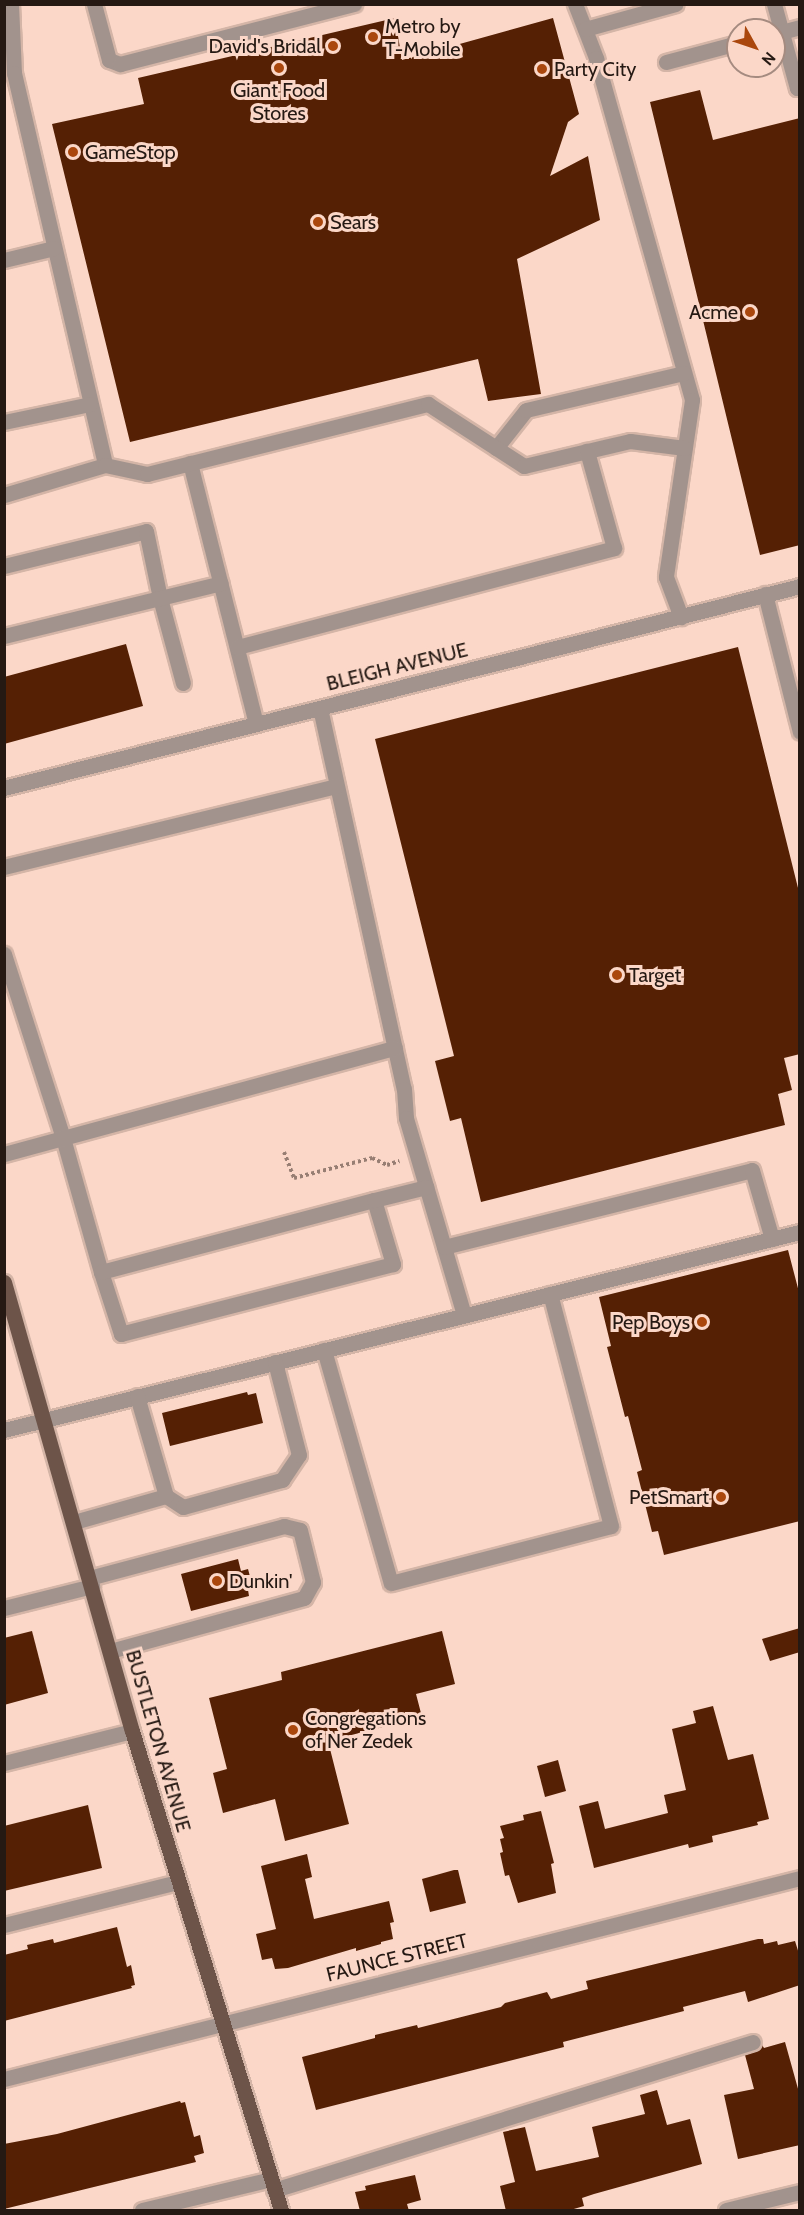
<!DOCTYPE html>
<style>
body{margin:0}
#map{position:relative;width:804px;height:2215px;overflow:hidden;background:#fbd7c8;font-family:Cabin,sans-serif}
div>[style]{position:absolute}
.building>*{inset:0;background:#552004}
.path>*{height:4px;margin-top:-2px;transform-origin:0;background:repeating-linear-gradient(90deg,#977e73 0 3px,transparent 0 6px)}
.roads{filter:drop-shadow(2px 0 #d4b5a7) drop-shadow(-2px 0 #d4b5a7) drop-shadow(0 2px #d4b5a7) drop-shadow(0 -2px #d4b5a7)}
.minor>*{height:15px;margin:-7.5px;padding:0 7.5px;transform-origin:7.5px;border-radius:7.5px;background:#a2938d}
.major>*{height:15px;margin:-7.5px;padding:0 7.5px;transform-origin:7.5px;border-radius:7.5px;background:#6d5449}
.dots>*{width:16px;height:16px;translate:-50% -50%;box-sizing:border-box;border:3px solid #fbd7c8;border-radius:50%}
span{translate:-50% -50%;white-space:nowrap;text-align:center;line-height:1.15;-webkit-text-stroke:6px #fbd7c8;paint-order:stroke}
.poi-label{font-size:20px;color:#251913}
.left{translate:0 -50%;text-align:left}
.right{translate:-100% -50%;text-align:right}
.street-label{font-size:20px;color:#251913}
.frame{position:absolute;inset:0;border:6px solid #251913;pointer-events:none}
.north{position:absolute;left:726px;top:18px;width:60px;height:60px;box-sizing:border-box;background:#fbd7c8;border:2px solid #a58b80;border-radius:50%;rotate:130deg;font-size:16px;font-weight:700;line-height:24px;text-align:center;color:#251913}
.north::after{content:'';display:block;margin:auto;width:21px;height:27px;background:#aa470d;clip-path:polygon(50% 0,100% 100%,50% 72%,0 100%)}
</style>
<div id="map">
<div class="building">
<i style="clip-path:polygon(395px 18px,402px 60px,553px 18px,579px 114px,568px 122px,550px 176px,588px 156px,600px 220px,517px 259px,541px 394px,488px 401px,478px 359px,130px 442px,52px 124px,144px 104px,138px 78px)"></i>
<i style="clip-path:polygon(700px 90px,713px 140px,800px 118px,800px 545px,760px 555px,650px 102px)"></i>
<i style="clip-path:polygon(126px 644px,143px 706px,4px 744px,4px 677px)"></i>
<i style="clip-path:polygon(738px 647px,800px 896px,800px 1054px,784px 1058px,792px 1090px,778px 1094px,785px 1125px,481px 1202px,461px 1118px,450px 1121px,435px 1061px,454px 1056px,375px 739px)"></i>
<i style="clip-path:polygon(788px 1250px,800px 1296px,800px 1521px,664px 1555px,658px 1531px,652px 1532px,637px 1472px,642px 1470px,628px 1416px,625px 1417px,607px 1347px,611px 1346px,599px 1297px)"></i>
<i style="clip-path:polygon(247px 1392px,248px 1395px,256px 1393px,263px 1423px,170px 1446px,162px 1413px)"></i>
<i style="clip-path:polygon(238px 1559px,241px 1571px,248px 1569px,253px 1588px,248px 1590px,249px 1596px,191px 1611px,181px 1574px)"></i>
<i style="clip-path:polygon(800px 1628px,800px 1652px,770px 1661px,762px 1639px)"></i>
<i style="clip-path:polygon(32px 1631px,48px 1693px,4px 1705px,4px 1638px)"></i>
<i style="clip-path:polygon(442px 1631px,455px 1684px,416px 1694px,422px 1717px,328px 1741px,349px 1824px,285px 1841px,275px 1799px,223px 1813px,213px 1773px,227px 1769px,209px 1698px,282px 1680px,281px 1672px)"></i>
<i style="clip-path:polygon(713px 1706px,728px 1760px,753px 1754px,769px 1819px,757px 1822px,758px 1825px,712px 1836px,713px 1842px,689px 1848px,688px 1844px,594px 1868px,579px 1806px,598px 1801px,605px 1829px,668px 1813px,664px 1795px,686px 1790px,672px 1729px,696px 1723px,693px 1711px)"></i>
<i style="clip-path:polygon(558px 1760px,566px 1791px,545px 1797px,537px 1766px)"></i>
<i style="clip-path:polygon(88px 1805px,102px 1868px,4px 1891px,4px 1826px)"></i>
<i style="clip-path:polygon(541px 1811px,554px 1863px,551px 1864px,556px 1893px,518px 1903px,509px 1875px,505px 1876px,500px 1853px,503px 1852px,500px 1839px,504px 1838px,500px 1826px,524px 1820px,523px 1815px)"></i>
<i style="clip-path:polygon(307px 1854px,312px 1877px,305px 1879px,314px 1919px,389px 1901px,394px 1922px,390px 1923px,393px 1939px,381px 1942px,381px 1944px,356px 1951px,356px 1948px,288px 1968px,275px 1969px,272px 1958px,262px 1960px,256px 1934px,276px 1929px,261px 1866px)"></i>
<i style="clip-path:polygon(454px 1870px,458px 1870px,466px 1903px,430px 1912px,422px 1879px)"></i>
<i style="clip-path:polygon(117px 1927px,127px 1967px,131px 1965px,135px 1985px,131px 1986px,132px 1988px,4px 2021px,4px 1955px,28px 1949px,27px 1945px,53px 1939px,54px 1943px)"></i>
<i style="clip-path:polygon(758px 1939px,763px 1939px,764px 1944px,777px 1941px,778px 1945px,795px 1941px,800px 1957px,800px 1985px,748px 2002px,745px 1991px,683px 2007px,684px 2011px,563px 2042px,564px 2047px,316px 2110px,302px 2057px,375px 2038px,375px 2035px,417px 2025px,418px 2028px,501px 2007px,505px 2003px,547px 1992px,551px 1999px,588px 1989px,586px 1981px)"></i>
<i style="clip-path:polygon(785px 2042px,800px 2096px,800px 2145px,738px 2159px,724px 2095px,754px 2089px,745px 2055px,756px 2051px,762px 2045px,764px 2048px)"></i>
<i style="clip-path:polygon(657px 2090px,667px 2125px,690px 2119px,702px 2164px,594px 2194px,582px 2198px,584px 2206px,567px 2211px,506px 2211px,500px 2186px,515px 2182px,503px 2132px,525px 2127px,536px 2171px,599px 2157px,592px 2127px,645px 2114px,640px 2095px)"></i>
<i style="clip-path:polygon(180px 2101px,181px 2103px,185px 2102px,194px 2137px,200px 2135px,204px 2153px,194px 2156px,196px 2162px,4px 2209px,4px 2144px,57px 2134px)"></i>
<i style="clip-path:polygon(415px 2175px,421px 2200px,407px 2204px,409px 2211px,360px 2211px,355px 2192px,366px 2190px,365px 2186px)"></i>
</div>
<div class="path">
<i style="left:284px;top:1152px;width:28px;rotate:69deg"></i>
<i style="left:294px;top:1178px;width:81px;rotate:-14.4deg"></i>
<i style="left:372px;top:1158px;width:17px;rotate:25deg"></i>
<i style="left:387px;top:1165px;width:13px;rotate:-18deg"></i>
</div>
<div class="roads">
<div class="minor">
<i style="left:11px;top:4px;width:69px;rotate:87.5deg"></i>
<i style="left:14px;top:73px;width:402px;rotate:76.9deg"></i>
<i style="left:94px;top:4px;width:58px;rotate:75deg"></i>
<i style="left:109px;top:60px;width:12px;rotate:20deg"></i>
<i style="left:120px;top:64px;width:242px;rotate:-14.4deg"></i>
<i style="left:575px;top:4px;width:58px;rotate:68.7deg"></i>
<i style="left:596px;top:58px;width:355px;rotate:74.3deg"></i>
<i style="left:692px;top:400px;width:179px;rotate:98.4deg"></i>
<i style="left:666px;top:577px;width:43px;rotate:69.4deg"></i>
<i style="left:774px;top:4px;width:87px;rotate:74.7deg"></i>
<i style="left:797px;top:88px;width:3px;rotate:-18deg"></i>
<i style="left:585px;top:29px;width:94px;rotate:-15.4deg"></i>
<i style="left:774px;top:34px;width:27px;rotate:-15deg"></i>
<i style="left:666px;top:62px;width:74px;rotate:-14.8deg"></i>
<i style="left:4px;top:260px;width:51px;rotate:-13.5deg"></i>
<i style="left:4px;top:422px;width:88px;rotate:-11.8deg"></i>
<i style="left:496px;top:448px;width:48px;rotate:-51.7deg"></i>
<i style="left:526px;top:410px;width:162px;rotate:-13.2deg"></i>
<i style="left:190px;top:463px;width:268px;rotate:75.8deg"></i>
<i style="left:4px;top:495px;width:105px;rotate:-16.5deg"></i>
<i style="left:105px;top:465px;width:43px;rotate:12.1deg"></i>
<i style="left:147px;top:474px;width:290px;rotate:-14deg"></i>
<i style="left:428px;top:404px;width:114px;rotate:32.9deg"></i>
<i style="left:524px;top:466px;width:109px;rotate:-13.3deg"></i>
<i style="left:630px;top:441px;width:55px;rotate:7.3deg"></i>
<i style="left:4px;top:566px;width:146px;rotate:-13.8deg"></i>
<i style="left:146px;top:531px;width:68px;rotate:78.2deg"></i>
<i style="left:160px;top:598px;width:88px;rotate:74.9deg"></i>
<i style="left:765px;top:594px;width:142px;rotate:75.8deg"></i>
<i style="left:4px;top:636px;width:223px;rotate:-13.7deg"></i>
<i style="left:237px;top:647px;width:390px;rotate:-14.7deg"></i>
<i style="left:614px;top:548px;width:101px;rotate:-105.6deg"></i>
<i style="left:320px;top:708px;width:390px;rotate:77.6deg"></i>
<i style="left:404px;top:1089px;width:29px;rotate:86deg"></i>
<i style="left:406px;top:1118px;width:205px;rotate:73.6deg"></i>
<i style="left:4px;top:788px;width:821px;rotate:-14.24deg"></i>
<i style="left:4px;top:867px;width:342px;rotate:-13.7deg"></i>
<i style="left:4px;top:954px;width:193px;rotate:72.2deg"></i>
<i style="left:63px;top:1138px;width:139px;rotate:74.2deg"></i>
<i style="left:4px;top:1154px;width:405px;rotate:-15.2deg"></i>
<i style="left:374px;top:1200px;width:67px;rotate:73.5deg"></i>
<i style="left:393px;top:1264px;width:281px;rotate:165.6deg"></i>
<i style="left:121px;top:1334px;width:65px;rotate:-107.9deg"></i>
<i style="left:101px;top:1272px;width:282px;rotate:-14.8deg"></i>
<i style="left:374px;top:1200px;width:54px;rotate:-14deg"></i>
<i style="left:444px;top:1247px;width:317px;rotate:-14deg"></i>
<i style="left:752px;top:1170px;width:72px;rotate:73.8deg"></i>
<i style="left:324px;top:1350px;width:242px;rotate:74deg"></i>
<i style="left:391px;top:1583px;width:227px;rotate:-14.5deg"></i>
<i style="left:611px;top:1526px;width:240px;rotate:-104.7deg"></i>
<i style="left:4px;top:1430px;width:820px;rotate:-13.97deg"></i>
<i style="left:166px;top:1496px;width:20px;rotate:33deg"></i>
<i style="left:183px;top:1507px;width:103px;rotate:-15.3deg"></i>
<i style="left:282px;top:1480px;width:30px;rotate:-56deg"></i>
<i style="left:299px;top:1455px;width:96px;rotate:-104.5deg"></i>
<i style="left:74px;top:1522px;width:96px;rotate:-15.8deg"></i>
<i style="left:166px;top:1496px;width:104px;rotate:-106.2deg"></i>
<i style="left:89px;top:1578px;width:202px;rotate:-14.9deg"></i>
<i style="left:284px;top:1526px;width:16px;rotate:14deg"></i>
<i style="left:300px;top:1530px;width:54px;rotate:76deg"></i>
<i style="left:313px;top:1582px;width:18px;rotate:119deg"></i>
<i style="left:304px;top:1598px;width:201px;rotate:164.7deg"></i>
<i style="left:4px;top:1608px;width:91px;rotate:-14deg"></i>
<i style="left:4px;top:1763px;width:132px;rotate:-14deg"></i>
<i style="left:4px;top:1925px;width:179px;rotate:-13.9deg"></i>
<i style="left:4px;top:2079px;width:821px;rotate:-14.17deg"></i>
<i style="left:274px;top:2190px;width:501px;rotate:-17.17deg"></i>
<i style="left:142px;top:2210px;width:133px;rotate:-13.5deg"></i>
<i style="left:726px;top:2210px;width:76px;rotate:-13.7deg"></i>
</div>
<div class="major">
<i style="left:4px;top:1282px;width:467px;rotate:74.1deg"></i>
<i style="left:132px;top:1731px;width:502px;rotate:72.72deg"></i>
</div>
</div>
<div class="dots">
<i style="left:373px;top:37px;background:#aa470d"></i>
<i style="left:333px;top:46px;background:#aa470d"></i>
<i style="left:279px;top:68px;background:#aa470d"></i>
<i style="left:542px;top:69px;background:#aa470d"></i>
<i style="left:73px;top:152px;background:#aa470d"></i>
<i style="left:318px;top:222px;background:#aa470d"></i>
<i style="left:750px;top:312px;background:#aa470d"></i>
<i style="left:617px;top:975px;background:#aa470d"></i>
<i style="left:702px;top:1322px;background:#aa470d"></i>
<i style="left:721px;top:1497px;background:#aa470d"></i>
<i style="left:217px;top:1581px;background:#aa470d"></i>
<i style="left:293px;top:1730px;background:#aa470d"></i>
</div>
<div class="poi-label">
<span class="left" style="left:385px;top:38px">Metro by<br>T-Mobile</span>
<span class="right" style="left:321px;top:46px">David's Bridal</span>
<span class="left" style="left:554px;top:69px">Party City</span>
<span style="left:279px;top:102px">Giant Food<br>Stores</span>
<span class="left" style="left:85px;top:152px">GameStop</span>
<span class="left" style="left:330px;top:222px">Sears</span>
<span class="right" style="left:738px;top:312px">Acme</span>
<span class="left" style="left:629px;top:975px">Target</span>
<span class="right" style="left:690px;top:1322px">Pep Boys</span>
<span class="right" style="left:709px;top:1497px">PetSmart</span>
<span class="left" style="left:229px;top:1581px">Dunkin'</span>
<span class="left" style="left:305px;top:1730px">Congregations<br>of Ner Zedek</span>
</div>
<div class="street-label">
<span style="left:397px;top:667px;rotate:-14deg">BLEIGH AVENUE</span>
<span style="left:158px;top:1741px;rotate:74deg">BUSTLETON AVENUE</span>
<span style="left:397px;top:1958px;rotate:-14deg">FAUNCE STREET</span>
</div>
<div class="frame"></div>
<div class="north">N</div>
</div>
